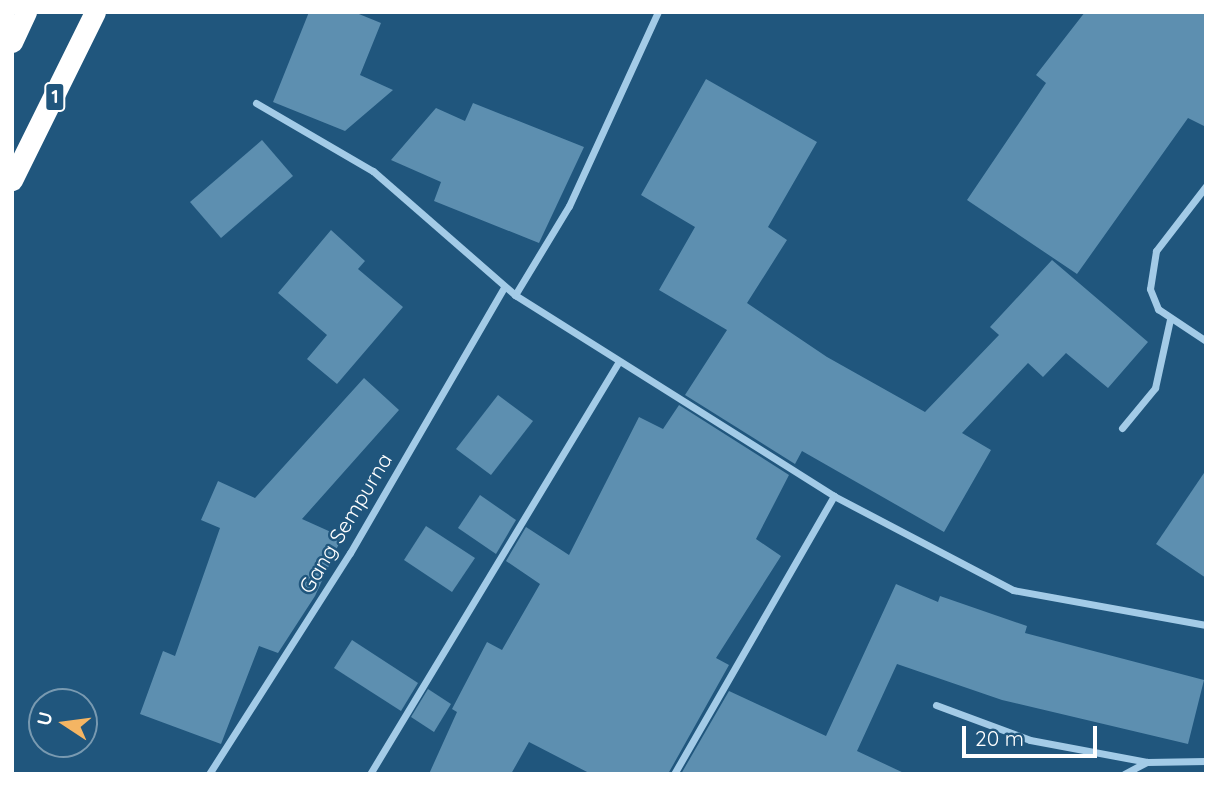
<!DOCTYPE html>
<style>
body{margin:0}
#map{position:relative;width:1218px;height:786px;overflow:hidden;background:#20567d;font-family:Quicksand,sans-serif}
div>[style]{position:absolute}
.building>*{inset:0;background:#5d8fb0}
.street>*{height:7px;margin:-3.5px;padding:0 3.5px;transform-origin:3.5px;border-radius:3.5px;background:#a3cbe7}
.highway>*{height:21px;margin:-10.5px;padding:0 10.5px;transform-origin:10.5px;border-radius:10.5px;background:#fff}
span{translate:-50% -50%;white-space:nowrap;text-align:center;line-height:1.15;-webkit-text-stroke:5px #20567d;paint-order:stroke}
.shield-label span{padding:2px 5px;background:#20567d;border:2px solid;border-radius:5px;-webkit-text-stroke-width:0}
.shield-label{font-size:19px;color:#fff;font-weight:700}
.street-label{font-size:21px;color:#fff}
.frame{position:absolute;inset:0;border:14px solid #fff;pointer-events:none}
.north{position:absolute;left:28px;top:688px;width:70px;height:70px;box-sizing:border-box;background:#20567d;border:2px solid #799ab1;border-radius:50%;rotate:283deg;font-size:19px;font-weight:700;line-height:28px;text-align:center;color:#fff}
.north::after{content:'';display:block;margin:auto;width:24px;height:32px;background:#f4b563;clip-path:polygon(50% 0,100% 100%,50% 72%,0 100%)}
.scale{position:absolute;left:962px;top:726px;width:135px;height:32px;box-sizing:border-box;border:4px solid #fff;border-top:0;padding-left:9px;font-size:21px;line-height:24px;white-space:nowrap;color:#fff;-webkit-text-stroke:5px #20567d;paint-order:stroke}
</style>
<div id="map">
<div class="building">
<i style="clip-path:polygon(309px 12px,354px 12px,381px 23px,360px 75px,393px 90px,345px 131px,273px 102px)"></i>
<i style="clip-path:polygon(1085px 12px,1206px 12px,1206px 127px,1188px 118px,1077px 274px,967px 200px,1046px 83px,1036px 75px)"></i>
<i style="clip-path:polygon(706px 79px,817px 142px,768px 227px,787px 240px,747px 303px,827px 357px,925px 412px,999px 335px,990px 327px,1052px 260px,1148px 342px,1108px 388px,1066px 353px,1043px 377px,1028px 363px,962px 433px,991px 450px,944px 532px,802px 451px,795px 464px,685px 395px,727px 330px,659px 290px,695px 227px,641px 195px)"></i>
<i style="clip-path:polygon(473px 103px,584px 147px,539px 243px,434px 201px,441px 182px,391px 160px,436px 108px,465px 121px)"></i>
<i style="clip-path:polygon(262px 140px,293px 176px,221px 238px,190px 202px)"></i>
<i style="clip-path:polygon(331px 230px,365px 261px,358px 269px,403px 307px,337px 384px,307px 359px,327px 335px,278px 293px)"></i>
<i style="clip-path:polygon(364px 378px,399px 410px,302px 519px,342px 537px,315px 596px,278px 653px,259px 646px,221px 744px,140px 714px,163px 651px,175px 656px,220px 528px,201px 520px,218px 481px,255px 498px)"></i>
<i style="clip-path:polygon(498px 395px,533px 421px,491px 475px,456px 449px)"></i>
<i style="clip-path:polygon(679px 405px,789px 475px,756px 539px,781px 556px,716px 658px,729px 665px,668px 774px,591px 774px,529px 742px,511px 774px,429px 774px,457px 712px,452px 709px,487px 642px,502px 650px,540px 584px,506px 561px,526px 527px,569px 555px,639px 417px,663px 429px)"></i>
<i style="clip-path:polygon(1206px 470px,1206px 578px,1156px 544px)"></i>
<i style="clip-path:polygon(480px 495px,516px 520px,496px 554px,458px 528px)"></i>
<i style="clip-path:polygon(426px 526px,475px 558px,452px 592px,404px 560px)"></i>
<i style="clip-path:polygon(896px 584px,938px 602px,940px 596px,1027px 626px,1025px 633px,1204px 680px,1188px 744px,1002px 700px,897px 664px,857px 751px,906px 774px,681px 774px,729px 691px,826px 736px)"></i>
<i style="clip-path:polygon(352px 640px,418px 683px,401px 711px,334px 668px)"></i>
<i style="clip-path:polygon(428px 689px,451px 704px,434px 732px,411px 717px)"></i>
</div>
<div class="street">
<i style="left:256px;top:103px;width:135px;rotate:30.2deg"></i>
<i style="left:373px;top:171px;width:189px;rotate:41.1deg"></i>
<i style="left:515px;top:295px;width:377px;rotate:32.2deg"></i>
<i style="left:834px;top:496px;width:202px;rotate:27.7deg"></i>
<i style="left:1013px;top:590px;width:196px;rotate:10.3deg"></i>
<i style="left:1206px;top:186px;width:82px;rotate:127.6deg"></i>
<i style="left:1156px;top:251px;width:38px;rotate:99deg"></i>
<i style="left:1150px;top:289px;width:22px;rotate:68deg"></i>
<i style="left:1158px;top:309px;width:58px;rotate:33.7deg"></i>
<i style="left:515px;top:295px;width:104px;rotate:-58.8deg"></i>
<i style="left:569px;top:206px;width:213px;rotate:-65.4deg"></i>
<i style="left:1122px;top:428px;width:52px;rotate:-50.5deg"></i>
<i style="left:1155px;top:388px;width:71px;rotate:-77.7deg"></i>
<i style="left:936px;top:705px;width:100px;rotate:20.4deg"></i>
<i style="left:1030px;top:740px;width:119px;rotate:10.6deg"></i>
<i style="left:1147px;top:762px;width:59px;rotate:-1deg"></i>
<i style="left:209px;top:774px;width:262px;rotate:-57.5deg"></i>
<i style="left:350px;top:553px;width:307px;rotate:-59.9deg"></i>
<i style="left:370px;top:774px;width:480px;rotate:-58.9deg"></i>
<i style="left:674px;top:774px;width:321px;rotate:-60.1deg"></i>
<i style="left:1124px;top:774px;width:26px;rotate:-28deg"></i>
</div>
<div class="highway">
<i style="left:12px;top:42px;width:33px;rotate:-65deg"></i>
<i style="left:12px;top:180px;width:187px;rotate:-63.7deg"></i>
</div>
<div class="shield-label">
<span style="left:55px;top:97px">1</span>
</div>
<div class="street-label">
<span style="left:345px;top:523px;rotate:-59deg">Gang Sempurna</span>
</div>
<div class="frame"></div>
<div class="north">U</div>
<div class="scale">20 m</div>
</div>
